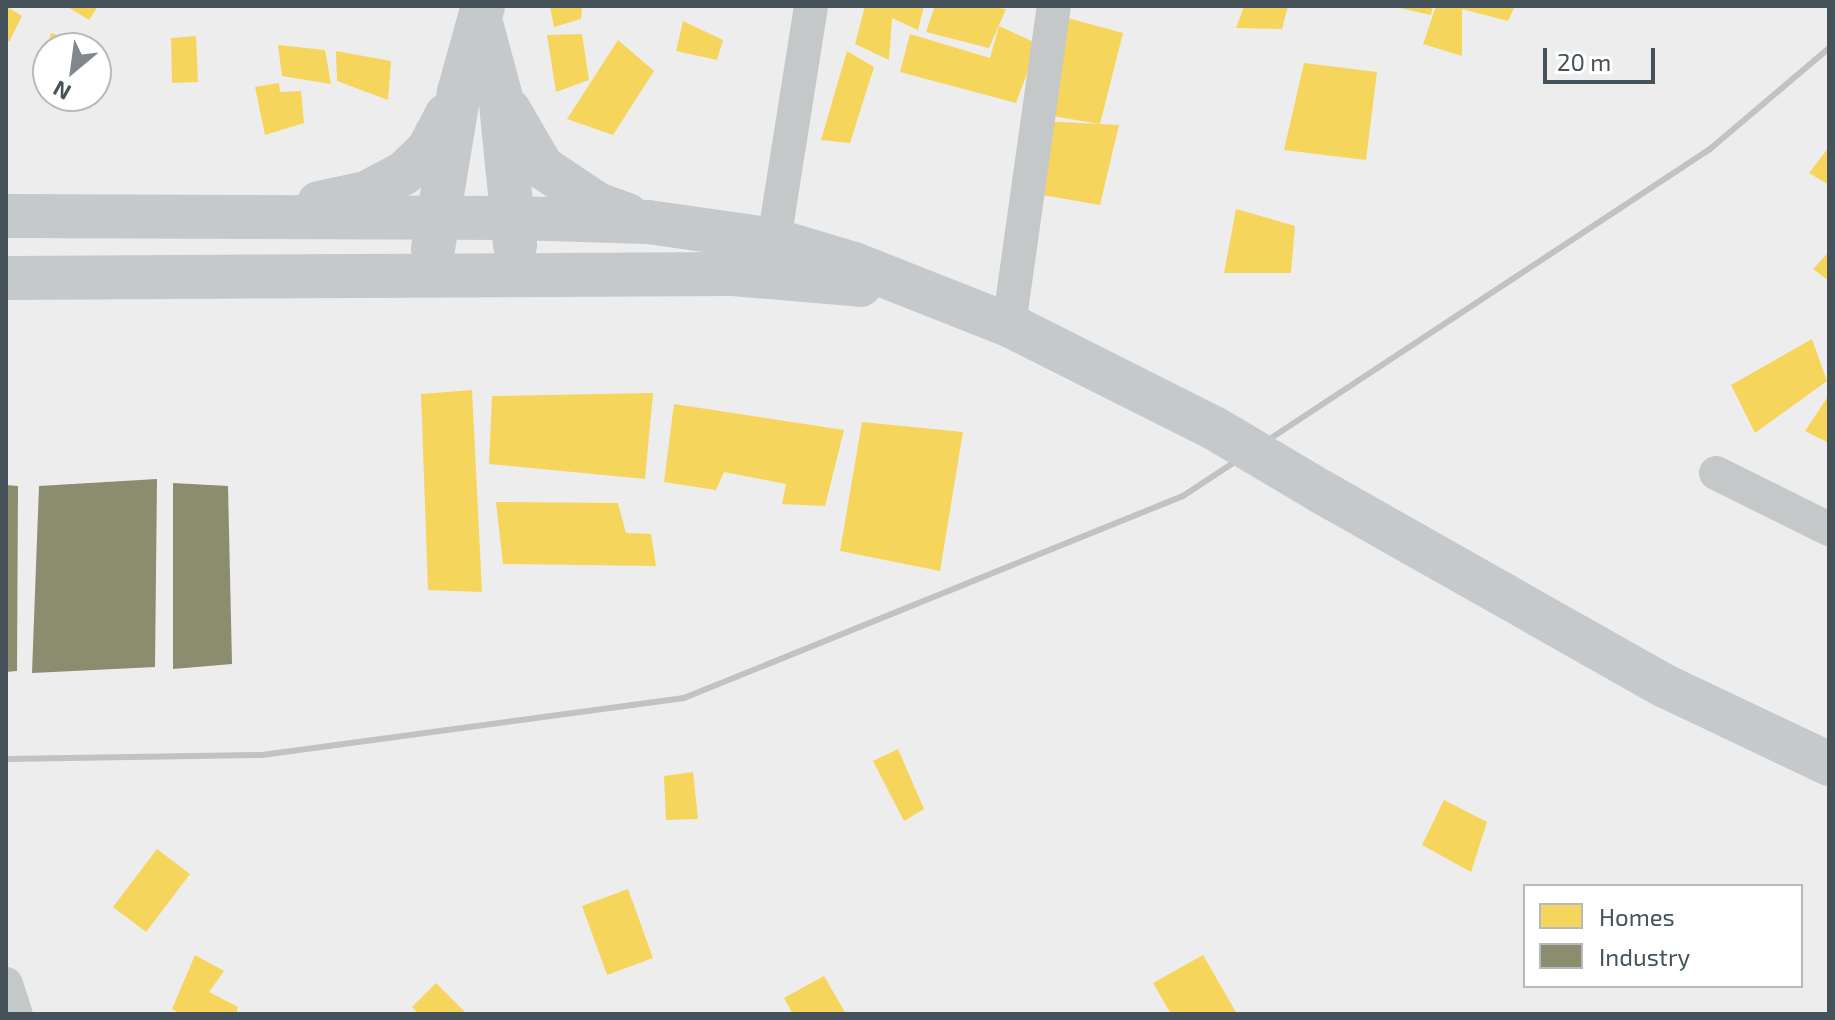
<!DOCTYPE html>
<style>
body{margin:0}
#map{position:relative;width:1835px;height:1020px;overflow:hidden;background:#eeeded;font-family:"Exo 2",sans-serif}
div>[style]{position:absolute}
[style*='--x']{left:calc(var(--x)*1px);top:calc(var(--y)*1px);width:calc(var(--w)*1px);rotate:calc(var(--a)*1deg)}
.homes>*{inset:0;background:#f6d55c}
.industry>*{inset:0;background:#8c8c6e}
.street>*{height:34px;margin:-17px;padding:0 17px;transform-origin:17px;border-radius:17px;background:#c4c8c9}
.secondary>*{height:44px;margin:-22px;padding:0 22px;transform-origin:22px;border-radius:22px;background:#c5c9cc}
.rail>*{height:6px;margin:-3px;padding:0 3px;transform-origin:3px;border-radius:3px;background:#c0c2c3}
.secondary-bridge>*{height:44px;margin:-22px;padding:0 22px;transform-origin:22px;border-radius:22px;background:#c5c9cc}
span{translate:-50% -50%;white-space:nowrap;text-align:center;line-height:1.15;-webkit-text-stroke:8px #fff;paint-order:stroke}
.frame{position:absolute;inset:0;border:8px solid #455259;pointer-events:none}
.legend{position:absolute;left:1523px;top:884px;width:280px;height:104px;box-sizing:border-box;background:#fff;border:2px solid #b5babd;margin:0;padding:10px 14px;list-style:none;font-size:24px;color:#455259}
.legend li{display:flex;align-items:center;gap:16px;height:40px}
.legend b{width:40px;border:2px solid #b5babd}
.north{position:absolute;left:32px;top:32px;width:80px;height:80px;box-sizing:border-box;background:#fff;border:2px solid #b5babd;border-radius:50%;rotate:209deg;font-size:22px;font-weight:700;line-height:32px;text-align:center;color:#455259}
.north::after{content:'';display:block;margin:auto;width:28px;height:36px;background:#80888d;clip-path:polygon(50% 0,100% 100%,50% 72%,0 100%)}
.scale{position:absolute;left:1543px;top:48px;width:112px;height:36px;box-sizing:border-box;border:4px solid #455259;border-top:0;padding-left:10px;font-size:24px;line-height:28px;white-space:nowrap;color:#455259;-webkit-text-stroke:6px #fff;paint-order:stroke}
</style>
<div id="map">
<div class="homes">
<i style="clip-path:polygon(6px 6px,22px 16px,9px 42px,6px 40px)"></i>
<i style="clip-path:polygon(66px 6px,98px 6px,89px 20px)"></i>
<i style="clip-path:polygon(550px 6px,582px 6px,581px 19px,554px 27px)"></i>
<i style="clip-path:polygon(865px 6px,924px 6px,918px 30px,892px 18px,889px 60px,855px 44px)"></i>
<i style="clip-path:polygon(935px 6px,982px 6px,1006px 9px,989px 48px,926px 32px)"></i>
<i style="clip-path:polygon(1244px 6px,1288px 6px,1282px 29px,1236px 28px)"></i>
<i style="clip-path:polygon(1391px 6px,1433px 6px,1431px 15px)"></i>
<i style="clip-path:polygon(1436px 6px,1515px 6px,1508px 21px,1462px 9px,1462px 56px,1423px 44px)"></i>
<i style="clip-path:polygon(1068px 18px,1123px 33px,1100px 124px,1119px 125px,1100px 205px,1031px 193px,1037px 121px,1100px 124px,1046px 115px)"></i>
<i style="clip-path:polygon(683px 21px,723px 40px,717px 60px,676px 51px)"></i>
<i style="clip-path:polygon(999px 26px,1038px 44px,1016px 103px,900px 72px,910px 34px,990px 58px)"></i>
<i style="clip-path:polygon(51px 33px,88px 45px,48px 48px,48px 75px,39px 72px)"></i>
<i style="clip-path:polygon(582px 34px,589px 80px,556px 92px,547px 35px)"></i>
<i style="clip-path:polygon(196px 36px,198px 82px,172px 83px,171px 38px)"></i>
<i style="clip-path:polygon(618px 40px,654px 71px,613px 135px,567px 119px)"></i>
<i style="clip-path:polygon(278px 45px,325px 50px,331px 84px,282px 76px)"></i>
<i style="clip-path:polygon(336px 51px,391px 61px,388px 100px,337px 81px)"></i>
<i style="clip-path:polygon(847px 51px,874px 67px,850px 143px,821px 140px)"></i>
<i style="clip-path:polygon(1304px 63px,1377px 72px,1366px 160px,1284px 150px)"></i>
<i style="clip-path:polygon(279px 83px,280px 92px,301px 91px,304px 123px,265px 135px,255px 87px)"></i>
<i style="clip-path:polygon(1829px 147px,1829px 185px,1809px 173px)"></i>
<i style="clip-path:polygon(1236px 209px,1295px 226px,1291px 273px,1224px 273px)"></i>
<i style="clip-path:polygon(1829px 252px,1829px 281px,1813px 269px)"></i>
<i style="clip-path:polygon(1812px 339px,1827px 381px,1755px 433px,1731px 385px)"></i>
<i style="clip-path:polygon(472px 390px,482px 592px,428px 590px,421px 394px)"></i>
<i style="clip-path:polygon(653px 393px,645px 479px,489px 464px,492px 396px)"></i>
<i style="clip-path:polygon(1829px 395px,1829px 443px,1805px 431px)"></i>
<i style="clip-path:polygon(674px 404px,844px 430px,825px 506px,782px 504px,786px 484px,724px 472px,716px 490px,664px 482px)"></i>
<i style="clip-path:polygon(862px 422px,963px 432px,940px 571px,840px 551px)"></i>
<i style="clip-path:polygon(496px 502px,618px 503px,626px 533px,651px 534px,656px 566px,503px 564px)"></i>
<i style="clip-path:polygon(898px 749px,924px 809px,904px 821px,873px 761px)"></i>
<i style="clip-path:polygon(693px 772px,698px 819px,666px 820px,664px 776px)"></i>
<i style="clip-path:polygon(1444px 800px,1487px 822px,1471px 872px,1422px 845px)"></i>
<i style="clip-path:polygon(157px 849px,190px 874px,146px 932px,113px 907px)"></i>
<i style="clip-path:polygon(628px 889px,653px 958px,607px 975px,582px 906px)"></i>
<i style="clip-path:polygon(195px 955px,224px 971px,209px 992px,238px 1007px,236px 1014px,181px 1014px,172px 1009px)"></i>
<i style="clip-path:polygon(1203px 955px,1237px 1014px,1171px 1014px,1153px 983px)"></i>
<i style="clip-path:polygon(824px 976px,846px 1014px,793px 1014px,784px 998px)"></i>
<i style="clip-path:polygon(436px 983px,467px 1014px,419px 1014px,412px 1007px)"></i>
</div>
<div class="industry">
<i style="clip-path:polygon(157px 479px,155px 667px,32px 673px,39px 486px)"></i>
<i style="clip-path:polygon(173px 483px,228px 486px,232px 664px,173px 669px)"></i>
<i style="clip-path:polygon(6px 485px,18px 486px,17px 671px,6px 672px)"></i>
</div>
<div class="street">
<i style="--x:774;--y:240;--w:237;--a:-81"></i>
<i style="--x:1009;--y:325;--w:322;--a:-82"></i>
<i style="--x:1716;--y:473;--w:126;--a:26.4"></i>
<i style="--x:6;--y:984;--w:32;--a:72"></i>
</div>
<div class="secondary">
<i style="--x:481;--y:23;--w:73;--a:75"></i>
<i style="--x:500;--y:94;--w:152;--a:84.3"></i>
<i style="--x:509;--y:110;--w:66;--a:59.9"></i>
<i style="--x:542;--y:167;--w:66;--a:33.9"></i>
<i style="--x:597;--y:204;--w:32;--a:20"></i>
<i style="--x:319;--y:203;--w:48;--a:-12"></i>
<i style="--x:366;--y:193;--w:43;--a:-27.8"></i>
<i style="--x:404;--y:173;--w:33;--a:-44"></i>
<i style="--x:428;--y:150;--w:40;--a:-62"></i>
<i style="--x:6;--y:216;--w:509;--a:0.23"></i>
<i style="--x:515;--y:218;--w:133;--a:1.7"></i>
<i style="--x:648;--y:222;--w:127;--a:8.1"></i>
<i style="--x:774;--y:240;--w:84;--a:16.7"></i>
<i style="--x:854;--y:264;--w:167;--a:21.5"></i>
<i style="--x:1009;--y:325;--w:229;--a:26.7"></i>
<i style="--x:433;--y:249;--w:159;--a:-80.6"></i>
<i style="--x:459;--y:92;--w:89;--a:-74.4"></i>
<i style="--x:6;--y:278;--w:727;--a:-0.32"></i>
<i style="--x:733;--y:274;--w:128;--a:4.9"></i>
<i style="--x:1320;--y:491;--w:396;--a:29.5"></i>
<i style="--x:1665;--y:686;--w:182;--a:25.4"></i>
</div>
<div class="rail">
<i style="--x:6;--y:759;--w:256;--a:-0.9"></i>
<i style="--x:262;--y:755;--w:426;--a:-7.7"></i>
<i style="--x:684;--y:698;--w:538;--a:-22.04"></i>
<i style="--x:1183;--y:496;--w:631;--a:-33.36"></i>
<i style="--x:1710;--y:149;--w:156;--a:-40.3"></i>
</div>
<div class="secondary-bridge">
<i style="--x:1214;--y:428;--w:123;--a:30.7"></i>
</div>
<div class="frame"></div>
<ul class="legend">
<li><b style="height:22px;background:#f6d55c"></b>Homes</li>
<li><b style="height:22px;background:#8c8c6e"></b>Industry</li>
</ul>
<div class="north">N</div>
<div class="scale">20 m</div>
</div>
